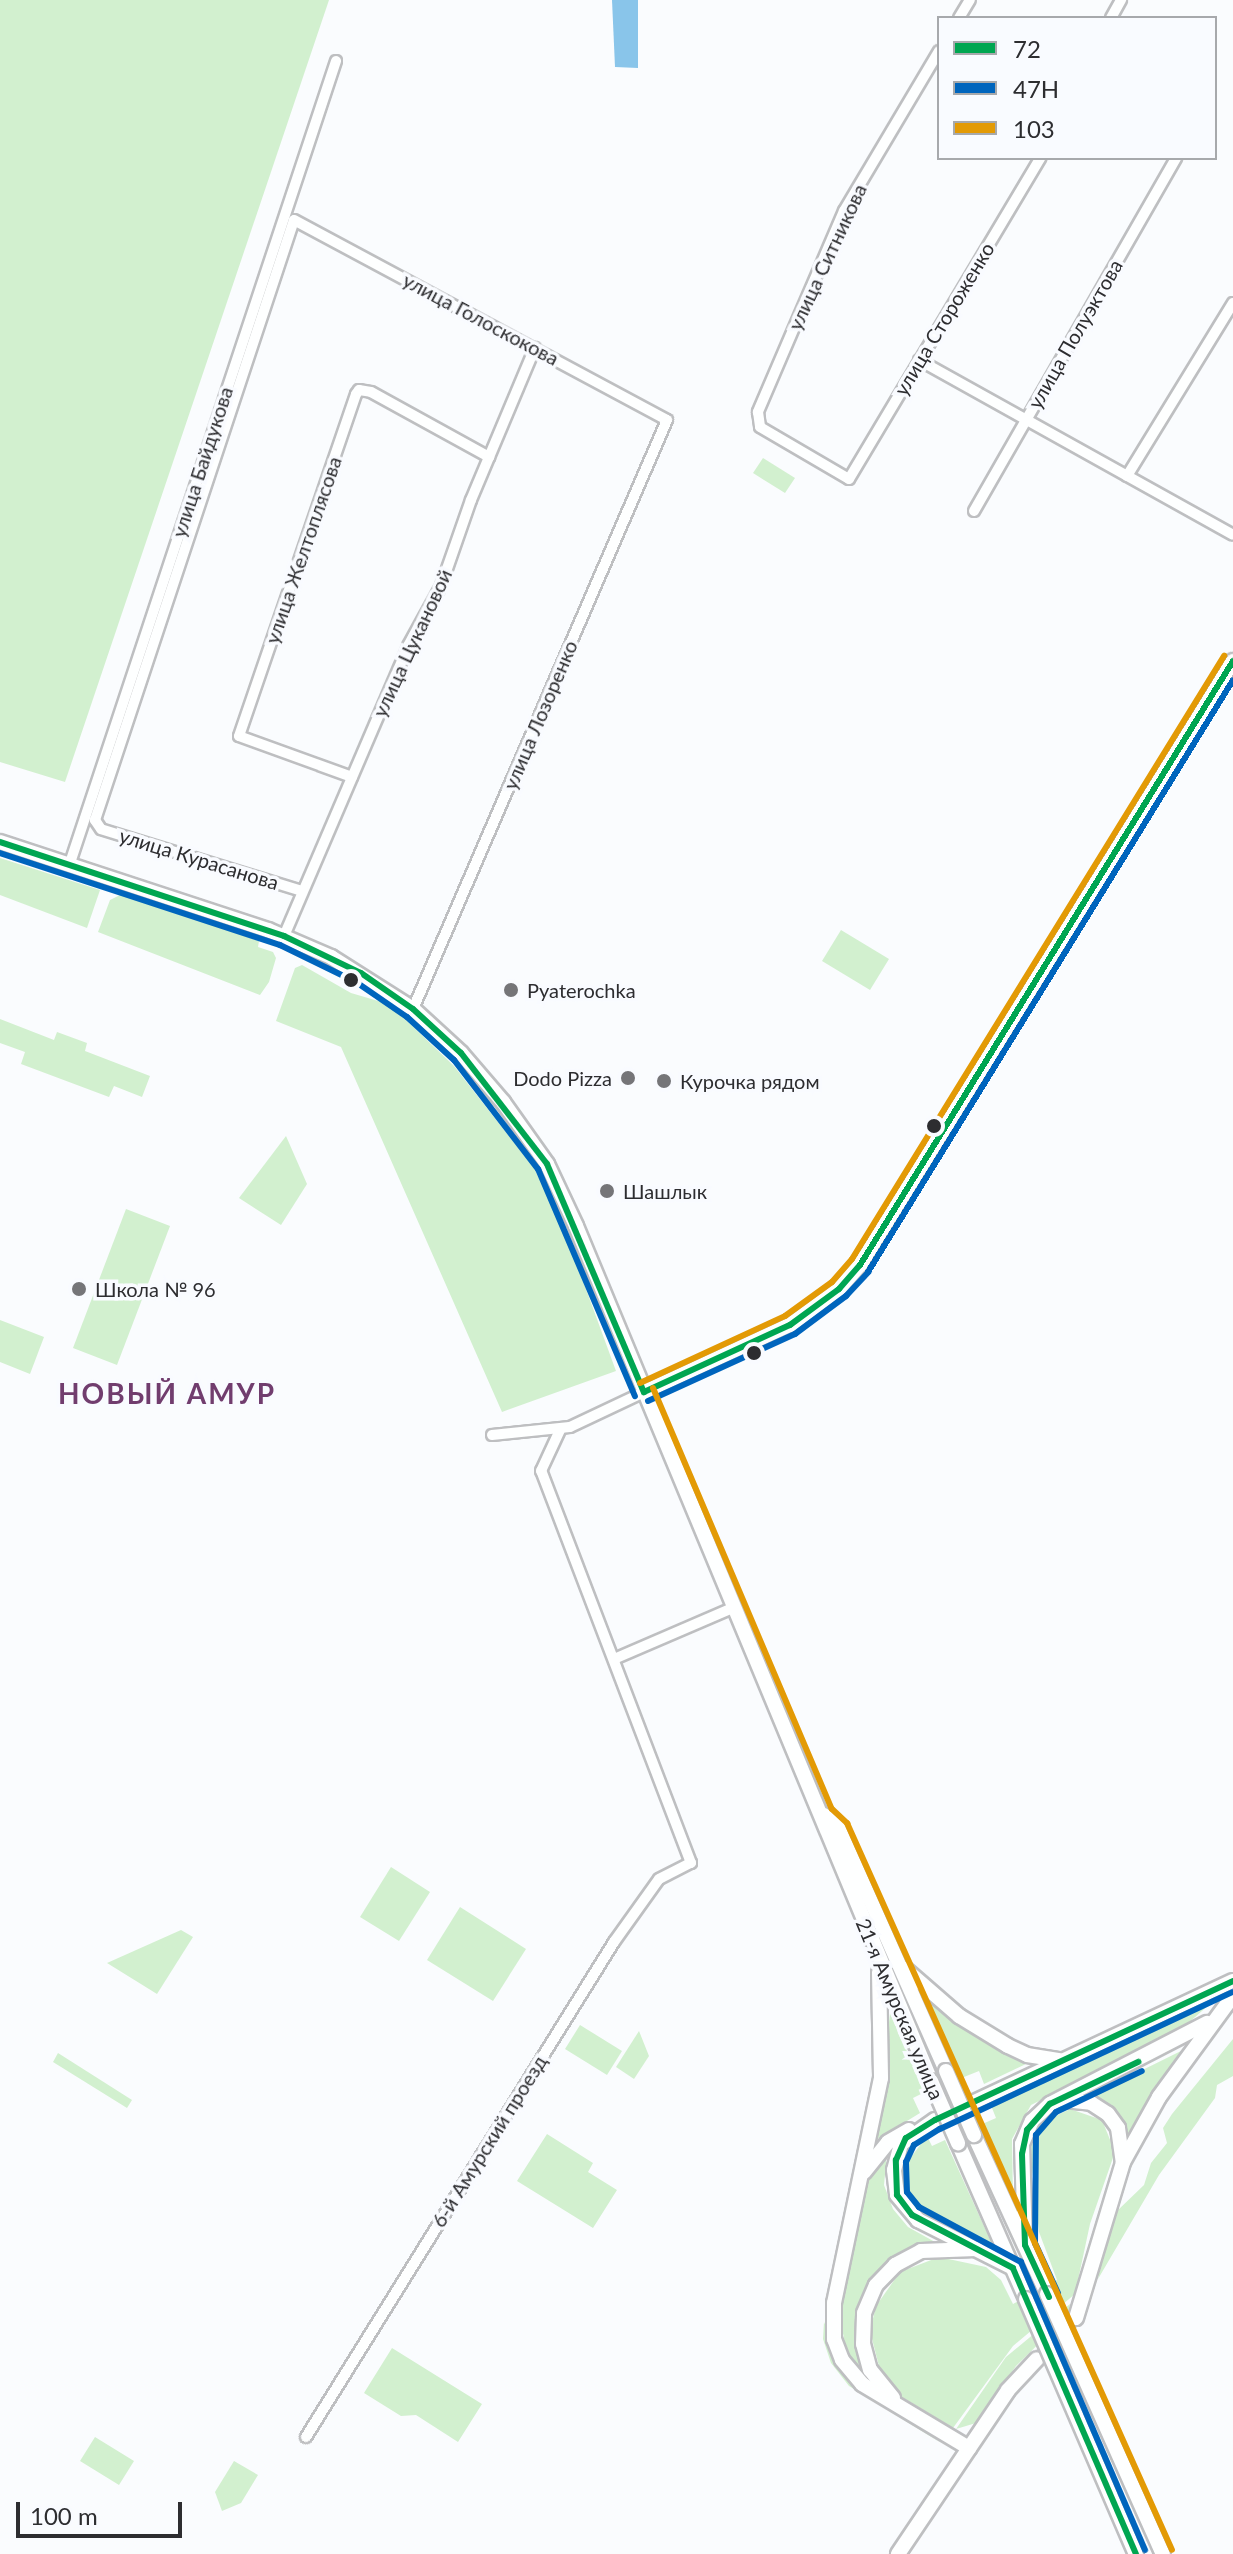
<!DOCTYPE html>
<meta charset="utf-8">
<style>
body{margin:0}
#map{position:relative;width:1233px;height:2554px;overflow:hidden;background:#fafcfe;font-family:Lato,sans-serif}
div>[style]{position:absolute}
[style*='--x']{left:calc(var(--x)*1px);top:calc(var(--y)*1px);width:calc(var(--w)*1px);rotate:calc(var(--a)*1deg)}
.green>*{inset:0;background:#d2f0cf}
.water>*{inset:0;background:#89c5ea}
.secondary-tunnel>*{height:14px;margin-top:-7px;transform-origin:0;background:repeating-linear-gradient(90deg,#d1d3d5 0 14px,transparent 0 21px)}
.roads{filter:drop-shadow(2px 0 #bebfc1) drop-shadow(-2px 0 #bebfc1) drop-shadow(0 2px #bebfc1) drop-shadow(0 -2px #bebfc1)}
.street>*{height:10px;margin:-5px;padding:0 5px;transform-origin:5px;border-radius:5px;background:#feffff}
.secondary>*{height:14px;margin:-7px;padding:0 7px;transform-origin:7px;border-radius:7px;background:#feffff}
.bridges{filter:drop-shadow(2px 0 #bebfc1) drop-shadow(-2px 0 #bebfc1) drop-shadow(0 2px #bebfc1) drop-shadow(0 -2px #bebfc1)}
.secondary-bridge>*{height:14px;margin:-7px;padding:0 7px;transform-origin:7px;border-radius:7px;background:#feffff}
.bus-1>*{height:6px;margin:-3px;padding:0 3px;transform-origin:3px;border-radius:3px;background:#00a651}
.bus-2>*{height:6px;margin:-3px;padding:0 3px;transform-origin:3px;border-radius:3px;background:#0065bd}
.bus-3>*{height:6px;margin:-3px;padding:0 3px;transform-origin:3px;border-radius:3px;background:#e39a05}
.dots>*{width:22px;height:22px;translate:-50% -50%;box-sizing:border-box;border:4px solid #f9fbff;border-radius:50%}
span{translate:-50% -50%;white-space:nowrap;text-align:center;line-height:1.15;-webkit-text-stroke:7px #f9fbff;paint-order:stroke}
.street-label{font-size:20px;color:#2d2d30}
.poi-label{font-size:20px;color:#2d2d30}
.left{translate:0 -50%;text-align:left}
.right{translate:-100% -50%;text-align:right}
.district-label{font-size:28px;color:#713d6e;font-weight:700;letter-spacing:2px}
.legend{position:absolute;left:937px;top:16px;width:280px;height:144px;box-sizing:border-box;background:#f9fbff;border:2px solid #a7a9ac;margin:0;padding:10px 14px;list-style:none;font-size:24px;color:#2d2d30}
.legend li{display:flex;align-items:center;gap:16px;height:40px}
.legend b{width:40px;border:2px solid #a7a9ac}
.scale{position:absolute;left:16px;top:2502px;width:166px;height:36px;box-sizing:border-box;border:4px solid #2d2d30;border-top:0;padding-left:10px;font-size:24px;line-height:28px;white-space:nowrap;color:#2d2d30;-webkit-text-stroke:6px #f9fbff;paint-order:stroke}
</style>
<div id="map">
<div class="green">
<i style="clip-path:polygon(0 0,329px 0,65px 782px,0 762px)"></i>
<i style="clip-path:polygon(763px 458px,795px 478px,785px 493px,753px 473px)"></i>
<i style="clip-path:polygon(0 858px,100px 890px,87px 928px,0 895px)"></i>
<i style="clip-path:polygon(124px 893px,259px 941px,258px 947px,273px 952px,276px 958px,269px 982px,260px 995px,98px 932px,110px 900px)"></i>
<i style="clip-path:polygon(841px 930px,889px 959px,870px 990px,822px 961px)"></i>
<i style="clip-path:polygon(302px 965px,351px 993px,385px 1003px,406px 1020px,454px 1066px,534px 1168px,564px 1229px,616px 1371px,502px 1412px,341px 1047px,276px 1021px,295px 968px)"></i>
<i style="clip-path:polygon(0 1019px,54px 1040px,57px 1032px,87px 1043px,85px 1051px,150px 1076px,142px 1097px,114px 1086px,109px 1097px,21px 1064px,25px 1052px,0 1043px)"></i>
<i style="clip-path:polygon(286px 1136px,307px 1184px,281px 1225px,239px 1198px)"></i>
<i style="clip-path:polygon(126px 1209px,170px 1226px,117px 1365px,73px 1348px)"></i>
<i style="clip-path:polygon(0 1320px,44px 1337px,30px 1374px,0 1362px)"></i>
<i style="clip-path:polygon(391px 1867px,430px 1892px,399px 1941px,360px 1917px)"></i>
<i style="clip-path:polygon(460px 1907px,526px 1949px,493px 2001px,427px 1960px)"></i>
<i style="clip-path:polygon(181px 1930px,193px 1937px,157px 1994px,107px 1963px)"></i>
<i style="clip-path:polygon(924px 1995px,986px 2041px,1028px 2063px,984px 2084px,979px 2071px,959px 2079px)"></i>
<i style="clip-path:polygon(1210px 2004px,1179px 2031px,1031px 2105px,1012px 2139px,1013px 2199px,980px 2125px,996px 2118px,990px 2103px)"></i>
<i style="clip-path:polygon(890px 2013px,925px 2092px,913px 2098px,920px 2113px,876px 2140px)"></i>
<i style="clip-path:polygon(580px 2025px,622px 2051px,607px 2075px,565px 2049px)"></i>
<i style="clip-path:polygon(639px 2031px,649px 2056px,634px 2079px,616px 2067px)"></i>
<i style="clip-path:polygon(1233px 2039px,1233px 2076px,1217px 2085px,1215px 2098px,1159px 2175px,1098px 2279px,1106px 2235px,1117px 2211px,1144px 2185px,1151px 2163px,1167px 2143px,1163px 2128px,1172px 2114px)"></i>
<i style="clip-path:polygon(1187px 2048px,1130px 2139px,1123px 2125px,1088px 2097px)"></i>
<i style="clip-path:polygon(58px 2053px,132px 2100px,127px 2108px,53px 2062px)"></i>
<i style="clip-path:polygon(1070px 2109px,1102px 2120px,1115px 2152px,1090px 2224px,1075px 2294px,1013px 2346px,953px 2428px,902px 2397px,881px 2374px,870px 2331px,876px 2306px,900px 2272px,939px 2257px,986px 2267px,1001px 2280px,1013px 2304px,1057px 2280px,1039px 2232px,1030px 2149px,1043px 2122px)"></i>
<i style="clip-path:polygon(547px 2134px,593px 2163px,588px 2172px,617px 2190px,593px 2228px,517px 2181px)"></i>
<i style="clip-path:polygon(927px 2136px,932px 2146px,945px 2140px,993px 2246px,924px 2213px,911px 2199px,905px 2165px)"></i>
<i style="clip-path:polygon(887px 2153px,884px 2185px,893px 2209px,908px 2227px,935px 2242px,919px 2246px,865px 2297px,872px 2383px,848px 2358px,838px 2309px,865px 2186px)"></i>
<i style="clip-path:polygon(1070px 2304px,1069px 2314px,1016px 2366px,976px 2423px,956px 2429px,1006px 2357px)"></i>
<i style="clip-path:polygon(824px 2322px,847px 2378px,941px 2443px,849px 2386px,831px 2363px,823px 2339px)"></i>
<i style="clip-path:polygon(392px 2348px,482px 2404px,458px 2442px,416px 2415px,401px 2416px,364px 2393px)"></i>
<i style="clip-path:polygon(95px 2437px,134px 2461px,119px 2485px,80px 2461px)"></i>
<i style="clip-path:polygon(234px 2461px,258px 2475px,241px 2503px,222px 2511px,215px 2492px)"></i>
</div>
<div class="water">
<i style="clip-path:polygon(612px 0,638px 0,638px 68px,615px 67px)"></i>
</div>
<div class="secondary-tunnel">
<i style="--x:1040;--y:2356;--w:52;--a:-46.5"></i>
</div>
<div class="roads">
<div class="street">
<i style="--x:959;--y:18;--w:21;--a:-59"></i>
<i style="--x:1111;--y:18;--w:21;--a:-61"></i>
<i style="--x:939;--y:51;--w:186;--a:120.7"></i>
<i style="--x:844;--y:211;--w:219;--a:113.2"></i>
<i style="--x:758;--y:412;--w:15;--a:82"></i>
<i style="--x:760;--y:427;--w:103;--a:30.3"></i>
<i style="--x:849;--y:479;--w:374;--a:-59.2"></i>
<i style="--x:919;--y:360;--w:359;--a:29.1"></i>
<i style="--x:1127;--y:476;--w:203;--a:-58.5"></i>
<i style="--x:974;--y:511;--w:407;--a:-60.2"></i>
<i style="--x:352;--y:777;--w:120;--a:-160.1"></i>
<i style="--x:239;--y:736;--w:361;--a:-71.1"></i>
<i style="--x:356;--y:394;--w:5;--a:-53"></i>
<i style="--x:359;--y:390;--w:12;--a:9"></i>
<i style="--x:371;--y:392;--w:135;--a:28.8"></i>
<i style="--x:70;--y:863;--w:845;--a:-71.65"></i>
<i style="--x:302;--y:891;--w:210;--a:-162.9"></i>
<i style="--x:101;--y:829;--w:11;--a:-124"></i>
<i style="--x:95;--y:820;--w:632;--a:-71.65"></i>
<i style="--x:294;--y:220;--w:423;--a:28.2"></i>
<i style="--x:667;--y:420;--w:641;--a:113.33"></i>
<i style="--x:284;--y:936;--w:315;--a:-66.8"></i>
<i style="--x:408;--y:646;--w:68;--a:-61.2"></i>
<i style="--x:441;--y:586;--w:91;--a:-70.8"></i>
<i style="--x:471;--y:500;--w:165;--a:-67.2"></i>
<i style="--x:492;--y:1435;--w:78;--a:-5.9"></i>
<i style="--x:570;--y:1427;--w:82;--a:-25.3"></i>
<i style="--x:614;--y:1659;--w:132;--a:-23.3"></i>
<i style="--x:306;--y:2437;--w:583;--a:-58.11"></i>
<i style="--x:614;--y:1942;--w:77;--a:-54.5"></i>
<i style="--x:659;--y:1879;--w:36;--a:-27"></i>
<i style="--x:691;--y:1863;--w:420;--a:-110.9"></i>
<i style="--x:541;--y:1471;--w:45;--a:-65.1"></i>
</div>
<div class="secondary">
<i style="--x:0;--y:842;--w:282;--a:18.2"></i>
<i style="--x:268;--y:930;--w:69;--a:23.2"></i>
<i style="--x:331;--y:957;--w:97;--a:32.4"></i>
<i style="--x:413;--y:1009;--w:65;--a:42.5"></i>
<i style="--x:461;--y:1053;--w:65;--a:49.4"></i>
<i style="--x:503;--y:1102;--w:76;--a:54.6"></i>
<i style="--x:547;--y:1164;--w:68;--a:64.9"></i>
<i style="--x:576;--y:1226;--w:926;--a:67.45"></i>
<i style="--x:644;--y:1392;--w:161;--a:-24.7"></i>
<i style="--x:790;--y:1325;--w:61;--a:-36.3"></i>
<i style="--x:839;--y:1289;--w:32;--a:-49"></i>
<i style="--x:860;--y:1265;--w:710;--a:-58.3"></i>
<i style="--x:824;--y:1815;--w:18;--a:41"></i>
<i style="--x:838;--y:1827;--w:267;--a:66.1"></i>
<i style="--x:905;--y:1969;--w:72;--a:41"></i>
<i style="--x:959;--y:2016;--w:57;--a:31.5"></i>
<i style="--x:1008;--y:2046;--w:21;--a:25"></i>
<i style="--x:1027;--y:2055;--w:33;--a:9"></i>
<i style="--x:879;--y:1972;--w:106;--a:88.9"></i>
<i style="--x:881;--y:2078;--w:230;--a:101.8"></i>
<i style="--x:834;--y:2303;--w:36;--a:90"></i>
<i style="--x:834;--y:2339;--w:22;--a:69"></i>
<i style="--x:842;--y:2360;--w:31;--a:50"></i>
<i style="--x:862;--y:2384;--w:125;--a:30.9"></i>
<i style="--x:1064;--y:2100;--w:27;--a:6"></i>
<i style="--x:1091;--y:2103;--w:20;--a:33"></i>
<i style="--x:1108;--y:2114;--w:17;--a:54"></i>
<i style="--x:1118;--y:2128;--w:34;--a:82"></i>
<i style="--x:970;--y:2104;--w:290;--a:-25.1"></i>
<i style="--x:935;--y:2120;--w:42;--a:144.8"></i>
<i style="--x:901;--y:2144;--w:27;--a:105"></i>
<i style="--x:894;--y:2170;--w:25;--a:83"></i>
<i style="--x:897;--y:2195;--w:33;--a:50"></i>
<i style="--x:918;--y:2220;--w:106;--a:26.8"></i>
<i style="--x:974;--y:2135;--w:175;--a:65.3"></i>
<i style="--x:958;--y:2143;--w:170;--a:66.4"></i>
<i style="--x:864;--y:2172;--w:38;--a:-51"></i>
<i style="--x:888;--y:2142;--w:24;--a:-30"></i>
<i style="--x:1025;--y:2245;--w:101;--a:-91.7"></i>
<i style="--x:1022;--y:2144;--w:25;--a:-67"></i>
<i style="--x:1032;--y:2121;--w:25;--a:-43"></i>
<i style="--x:1050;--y:2104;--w:177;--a:-27.3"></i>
<i style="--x:1076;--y:2318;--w:163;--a:-73.2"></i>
<i style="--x:1123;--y:2162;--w:74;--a:-61"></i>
<i style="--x:1159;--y:2097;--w:125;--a:-53.8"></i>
<i style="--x:893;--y:2398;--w:36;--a:-129"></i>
<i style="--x:870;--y:2370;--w:27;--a:-105"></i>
<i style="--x:863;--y:2344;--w:31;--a:-88"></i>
<i style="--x:864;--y:2313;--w:30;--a:-67"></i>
<i style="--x:876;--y:2285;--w:28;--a:-46"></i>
<i style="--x:895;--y:2265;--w:30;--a:-28"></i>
<i style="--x:921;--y:2251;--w:55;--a:-2.1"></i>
<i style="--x:898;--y:2554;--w:197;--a:-56.1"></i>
<i style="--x:1008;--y:2390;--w:42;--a:-46.9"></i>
</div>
</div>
<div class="bridges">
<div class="secondary-bridge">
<i style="--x:946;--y:2071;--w:70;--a:66.4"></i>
<i style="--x:931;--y:2081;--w:68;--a:66.5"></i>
<i style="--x:1047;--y:2294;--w:285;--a:66"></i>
<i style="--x:1026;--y:2299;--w:278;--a:66.7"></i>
</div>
</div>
<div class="bus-1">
<i style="--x:0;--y:842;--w:299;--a:18.3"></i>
<i style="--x:284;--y:936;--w:85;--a:25.7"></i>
<i style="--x:361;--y:973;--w:63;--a:34.7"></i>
<i style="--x:413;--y:1009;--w:65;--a:42.5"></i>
<i style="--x:461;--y:1053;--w:140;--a:52.2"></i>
<i style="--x:547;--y:1164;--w:248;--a:67"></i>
<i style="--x:644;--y:1392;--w:161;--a:-24.7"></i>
<i style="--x:790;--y:1325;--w:61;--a:-36.3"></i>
<i style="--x:839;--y:1289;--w:32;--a:-49"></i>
<i style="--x:860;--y:1265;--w:710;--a:-58.3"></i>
<i style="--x:1049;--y:2297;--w:57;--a:-114.8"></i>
<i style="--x:1025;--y:2245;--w:91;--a:-91.9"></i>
<i style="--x:1022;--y:2154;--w:25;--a:-78"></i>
<i style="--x:1027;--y:2130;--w:35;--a:-49"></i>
<i style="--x:1050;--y:2104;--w:98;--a:-25.5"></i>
<i style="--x:1136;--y:2554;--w:311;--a:-113.3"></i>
<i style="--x:1013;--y:2268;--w:114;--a:-152.3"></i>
<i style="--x:912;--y:2215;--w:25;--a:-127"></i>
<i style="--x:897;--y:2195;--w:35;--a:-92"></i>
<i style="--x:896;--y:2160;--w:24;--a:-66"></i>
<i style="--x:906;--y:2138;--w:34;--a:-32"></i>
<i style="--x:935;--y:2120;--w:329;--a:-25"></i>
</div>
<div class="bus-2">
<i style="--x:0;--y:853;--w:295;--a:18.2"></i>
<i style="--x:280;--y:945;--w:85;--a:26"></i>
<i style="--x:356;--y:982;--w:62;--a:34.5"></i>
<i style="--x:407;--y:1017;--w:64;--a:42.5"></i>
<i style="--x:454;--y:1060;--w:138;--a:52.4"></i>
<i style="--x:538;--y:1169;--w:247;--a:66.9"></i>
<i style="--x:648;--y:1401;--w:162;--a:-24.5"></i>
<i style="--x:795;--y:1334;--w:64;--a:-36.7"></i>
<i style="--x:846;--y:1296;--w:33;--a:-47"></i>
<i style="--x:868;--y:1272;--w:695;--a:-58.34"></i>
<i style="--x:1058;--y:2293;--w:55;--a:-114.7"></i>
<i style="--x:1035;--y:2243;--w:108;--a:-89.5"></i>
<i style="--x:1036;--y:2135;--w:30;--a:-49"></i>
<i style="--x:1056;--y:2112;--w:95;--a:-25.5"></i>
<i style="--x:1145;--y:2550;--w:314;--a:-113.3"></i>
<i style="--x:1021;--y:2262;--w:116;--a:-151.7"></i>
<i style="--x:919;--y:2207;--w:19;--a:-129"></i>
<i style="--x:907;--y:2192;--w:30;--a:-92"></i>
<i style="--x:906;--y:2162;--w:19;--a:-65"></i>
<i style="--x:914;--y:2145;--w:31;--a:-32"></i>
<i style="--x:940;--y:2129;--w:323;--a:-25.1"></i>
</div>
<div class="bus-3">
<i style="--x:640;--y:1383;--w:160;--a:-24.8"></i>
<i style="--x:785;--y:1316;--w:58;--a:-35.9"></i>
<i style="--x:832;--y:1282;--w:30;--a:-49"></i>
<i style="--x:852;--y:1259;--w:709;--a:-58.33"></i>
<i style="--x:653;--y:1388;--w:457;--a:67"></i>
<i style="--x:832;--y:1809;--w:21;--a:43"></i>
<i style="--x:847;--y:1823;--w:796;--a:65.91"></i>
</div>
<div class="dots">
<i style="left:351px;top:980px;background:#2d2d30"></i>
<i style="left:511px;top:990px;background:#757578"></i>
<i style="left:628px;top:1078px;background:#757578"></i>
<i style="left:664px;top:1081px;background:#757578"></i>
<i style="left:934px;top:1126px;background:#2d2d30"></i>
<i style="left:607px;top:1191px;background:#757578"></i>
<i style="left:79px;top:1289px;background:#757578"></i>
<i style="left:754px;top:1353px;background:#2d2d30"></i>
</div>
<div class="street-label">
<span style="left:827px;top:257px;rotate:-65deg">улица Ситникова</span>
<span style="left:481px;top:319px;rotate:28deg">улица Голоскокова</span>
<span style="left:944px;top:319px;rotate:-59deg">улица Стороженко</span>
<span style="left:1075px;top:334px;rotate:-60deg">улица Полуэктова</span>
<span style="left:202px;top:462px;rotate:-72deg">улица Байдукова</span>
<span style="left:303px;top:550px;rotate:-71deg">улица Желтоплясова</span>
<span style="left:412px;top:643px;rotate:-65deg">улица Цукановой</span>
<span style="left:540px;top:715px;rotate:-67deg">улица Лозоренко</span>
<span style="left:199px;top:859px;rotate:17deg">улица Курасанова</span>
<span style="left:900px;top:2009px;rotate:67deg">21-я Амурская улица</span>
<span style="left:489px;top:2141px;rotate:-58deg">6-й Амурский проезд</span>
</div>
<div class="poi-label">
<span class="left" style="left:527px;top:990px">Pyaterochka</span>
<span class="right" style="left:612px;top:1078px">Dodo Pizza</span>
<span class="left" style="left:680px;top:1081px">Курочка рядом</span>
<span class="left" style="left:623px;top:1191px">Шашлык</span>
<span class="left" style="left:95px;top:1289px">Школа № 96</span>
</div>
<div class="district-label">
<span style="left:167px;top:1393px">НОВЫЙ АМУР</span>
</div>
<ul class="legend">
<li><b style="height:10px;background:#00a651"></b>72</li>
<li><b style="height:10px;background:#0065bd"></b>47Н</li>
<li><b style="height:10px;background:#e39a05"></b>103</li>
</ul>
<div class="scale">100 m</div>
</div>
